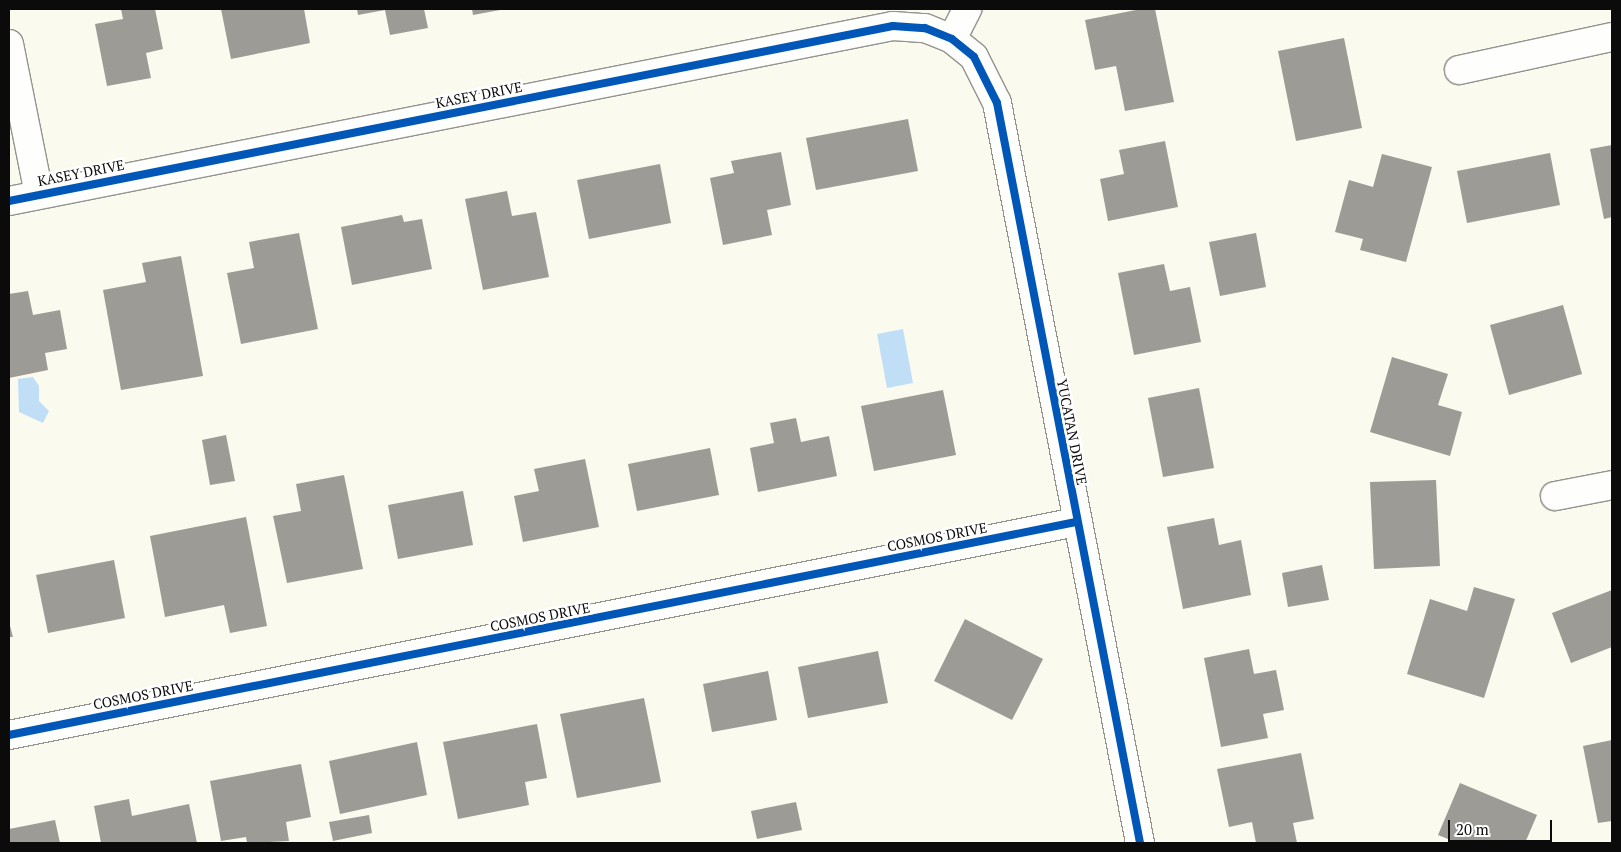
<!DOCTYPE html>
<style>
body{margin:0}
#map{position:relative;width:1621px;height:852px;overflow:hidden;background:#fafaef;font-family:"PT Serif",serif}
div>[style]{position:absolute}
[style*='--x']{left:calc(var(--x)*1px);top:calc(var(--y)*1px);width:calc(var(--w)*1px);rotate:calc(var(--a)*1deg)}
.water>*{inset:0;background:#c1def7}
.building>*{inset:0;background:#9c9b95}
.roads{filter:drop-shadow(1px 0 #93938e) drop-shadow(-1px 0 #93938e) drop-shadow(0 1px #93938e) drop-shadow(0 -1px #93938e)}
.minor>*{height:28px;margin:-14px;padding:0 14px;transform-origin:14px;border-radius:14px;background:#fefefd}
.cycleway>*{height:8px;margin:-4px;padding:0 4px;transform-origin:4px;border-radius:4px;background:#0057b8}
span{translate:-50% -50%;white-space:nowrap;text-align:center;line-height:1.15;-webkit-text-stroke:5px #fff;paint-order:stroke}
.street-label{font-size:14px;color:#0b0b0b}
.frame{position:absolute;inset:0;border:10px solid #0b0b0b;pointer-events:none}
.scale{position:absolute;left:1448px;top:820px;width:104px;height:22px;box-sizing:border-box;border:2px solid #0b0b0b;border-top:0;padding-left:6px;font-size:15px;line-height:18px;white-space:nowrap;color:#0b0b0b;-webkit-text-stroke:4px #fff;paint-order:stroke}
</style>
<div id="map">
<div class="water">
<i style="clip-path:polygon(903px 329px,913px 383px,887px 388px,877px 334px)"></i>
<i style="clip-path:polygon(33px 377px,39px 386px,39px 401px,49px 411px,43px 423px,19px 412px,18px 379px)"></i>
</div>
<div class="building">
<i style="clip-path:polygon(121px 9px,155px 9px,163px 49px,146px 53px,151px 78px,107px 86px,95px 24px,123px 19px)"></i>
<i style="clip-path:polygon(221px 9px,304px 9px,310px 43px,231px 59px)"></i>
<i style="clip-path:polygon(357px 9px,424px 9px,428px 28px,390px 35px,385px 10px,358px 15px)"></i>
<i style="clip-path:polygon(472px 9px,500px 9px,500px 10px,473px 15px)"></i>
<i style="clip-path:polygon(1141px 9px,1155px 9px,1174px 102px,1125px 111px,1116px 66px,1095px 70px,1085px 20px)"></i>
<i style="clip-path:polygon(1344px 38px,1362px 128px,1296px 141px,1278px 51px)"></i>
<i style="clip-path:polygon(908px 119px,918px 171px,816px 190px,806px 138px)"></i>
<i style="clip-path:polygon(1165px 141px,1178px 207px,1108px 221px,1100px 179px,1124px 174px,1119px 150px)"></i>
<i style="clip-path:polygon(1612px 145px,1612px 217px,1604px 219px,1590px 149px)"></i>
<i style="clip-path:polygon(781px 152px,791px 205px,767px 210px,772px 235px,723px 245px,710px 178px,734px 173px,731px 161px)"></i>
<i style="clip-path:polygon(1550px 153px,1560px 205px,1467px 223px,1457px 171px)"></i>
<i style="clip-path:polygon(1382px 154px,1432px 167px,1406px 262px,1360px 250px,1363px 239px,1335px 232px,1349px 180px,1373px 187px)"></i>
<i style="clip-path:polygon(660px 164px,671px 223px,589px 239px,577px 180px)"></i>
<i style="clip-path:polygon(507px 191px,512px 216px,536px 212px,549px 277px,483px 290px,465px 199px)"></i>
<i style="clip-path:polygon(402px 215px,404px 222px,422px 219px,432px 269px,352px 285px,341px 227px)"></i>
<i style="clip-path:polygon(299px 233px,318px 329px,241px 344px,227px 273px,254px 268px,249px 242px)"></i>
<i style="clip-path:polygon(1256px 233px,1266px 287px,1220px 296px,1209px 242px)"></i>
<i style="clip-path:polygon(181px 256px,203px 376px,121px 390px,103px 290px,146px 282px,142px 263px)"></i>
<i style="clip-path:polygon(1164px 264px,1170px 291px,1190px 287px,1201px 342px,1134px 355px,1118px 273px)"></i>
<i style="clip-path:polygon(28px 291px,33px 315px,60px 310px,67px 349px,45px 353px,48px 370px,9px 378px,9px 294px)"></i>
<i style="clip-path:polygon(1563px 305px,1582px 374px,1509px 395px,1490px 325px)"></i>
<i style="clip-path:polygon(1392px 357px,1448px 374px,1438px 405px,1462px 412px,1450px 456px,1370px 432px)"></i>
<i style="clip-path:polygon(1199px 388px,1214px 468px,1163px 477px,1148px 398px)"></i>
<i style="clip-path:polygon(943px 390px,956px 455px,874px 471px,861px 406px)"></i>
<i style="clip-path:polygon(796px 418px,801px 442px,829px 436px,837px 476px,758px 492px,750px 448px,774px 443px,770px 423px)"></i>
<i style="clip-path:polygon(226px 435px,235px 481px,210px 485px,202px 440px)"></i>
<i style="clip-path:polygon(710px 448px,719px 495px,637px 511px,628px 464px)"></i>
<i style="clip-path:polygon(585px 459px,599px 527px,523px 542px,514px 496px,539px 491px,534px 469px)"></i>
<i style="clip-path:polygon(344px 475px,363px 569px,287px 583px,273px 516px,301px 511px,296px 484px)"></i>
<i style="clip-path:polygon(1436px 480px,1440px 566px,1374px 569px,1370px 482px)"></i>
<i style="clip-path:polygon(463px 491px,473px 545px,398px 559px,388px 505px)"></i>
<i style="clip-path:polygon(246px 517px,267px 626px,230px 633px,224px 605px,165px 617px,150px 536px)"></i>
<i style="clip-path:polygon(1214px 518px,1219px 545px,1241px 540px,1251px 595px,1183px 609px,1167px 527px)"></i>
<i style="clip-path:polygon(114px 560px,125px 618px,48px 633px,36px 575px)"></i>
<i style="clip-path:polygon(1322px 565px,1329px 600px,1288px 607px,1282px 573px)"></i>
<i style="clip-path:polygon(1474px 587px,1515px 599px,1484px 698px,1407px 674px,1430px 599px,1467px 611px)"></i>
<i style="clip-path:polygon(1612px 590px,1612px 647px,1571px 663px,1552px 613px)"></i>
<i style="clip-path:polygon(965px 619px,1043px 659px,1012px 720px,934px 681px)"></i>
<i style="clip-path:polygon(9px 622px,13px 637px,9px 637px)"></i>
<i style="clip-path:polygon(1249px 649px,1254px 674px,1276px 670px,1284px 710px,1263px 714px,1268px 738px,1221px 747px,1204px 658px)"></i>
<i style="clip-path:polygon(878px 651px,888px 703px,808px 718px,798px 667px)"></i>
<i style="clip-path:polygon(768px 671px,777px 720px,712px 732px,703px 684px)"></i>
<i style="clip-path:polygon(644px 698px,661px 782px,577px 798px,560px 714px)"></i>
<i style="clip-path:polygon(537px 724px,547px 778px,525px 782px,529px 805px,458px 819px,443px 742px)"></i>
<i style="clip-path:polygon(1612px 740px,1612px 821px,1598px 823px,1583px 746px)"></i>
<i style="clip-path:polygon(417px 742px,427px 795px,340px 814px,329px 761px)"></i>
<i style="clip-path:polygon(1301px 753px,1314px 819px,1293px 823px,1297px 843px,1256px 843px,1252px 822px,1229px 827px,1217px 769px)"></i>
<i style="clip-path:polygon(301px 764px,311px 817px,286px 822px,289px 841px,247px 843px,246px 837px,221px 841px,210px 781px)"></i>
<i style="clip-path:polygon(1460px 783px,1537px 815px,1525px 843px,1458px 843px,1438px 835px)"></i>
<i style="clip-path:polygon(129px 799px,132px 816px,189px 804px,197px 843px,101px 843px,94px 806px)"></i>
<i style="clip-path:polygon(796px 802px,802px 830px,757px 839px,751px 811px)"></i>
<i style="clip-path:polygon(369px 815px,372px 833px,333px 841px,329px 822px)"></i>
<i style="clip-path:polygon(55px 820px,60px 843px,9px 843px,9px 829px)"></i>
</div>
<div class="roads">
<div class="minor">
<i style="--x:952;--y:39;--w:34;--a:-63"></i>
<i style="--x:9;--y:44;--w:153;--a:78.7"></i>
<i style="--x:1459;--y:70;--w:157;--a:-12.2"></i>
<i style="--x:9;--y:201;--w:901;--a:-11.2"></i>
<i style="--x:893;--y:26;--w:32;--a:4"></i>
<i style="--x:925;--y:28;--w:29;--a:22"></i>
<i style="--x:952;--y:39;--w:28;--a:39"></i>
<i style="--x:974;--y:57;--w:51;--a:63.4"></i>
<i style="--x:997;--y:103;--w:754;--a:79.06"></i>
<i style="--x:1555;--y:496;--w:58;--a:-10.9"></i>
<i style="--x:9;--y:735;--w:1088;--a:-11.29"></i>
</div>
</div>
<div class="cycleway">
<i style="--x:9;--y:201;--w:901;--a:-11.2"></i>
<i style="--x:893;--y:26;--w:32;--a:4"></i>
<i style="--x:925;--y:28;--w:29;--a:22"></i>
<i style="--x:952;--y:39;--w:28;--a:39"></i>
<i style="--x:974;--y:57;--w:51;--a:63.4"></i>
<i style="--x:997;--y:103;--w:754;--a:79.06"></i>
<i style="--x:9;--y:735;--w:1088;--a:-11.29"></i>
</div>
<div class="street-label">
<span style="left:479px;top:95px;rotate:-11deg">KASEY DRIVE</span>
<span style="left:81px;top:173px;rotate:-11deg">KASEY DRIVE</span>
<span style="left:1072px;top:432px;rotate:79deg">YUCATAN DRIVE</span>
<span style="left:937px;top:537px;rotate:-11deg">COSMOS DRIVE</span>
<span style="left:540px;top:617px;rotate:-11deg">COSMOS DRIVE</span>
<span style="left:143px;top:695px;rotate:-11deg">COSMOS DRIVE</span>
</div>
<div class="frame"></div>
<div class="scale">20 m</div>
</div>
